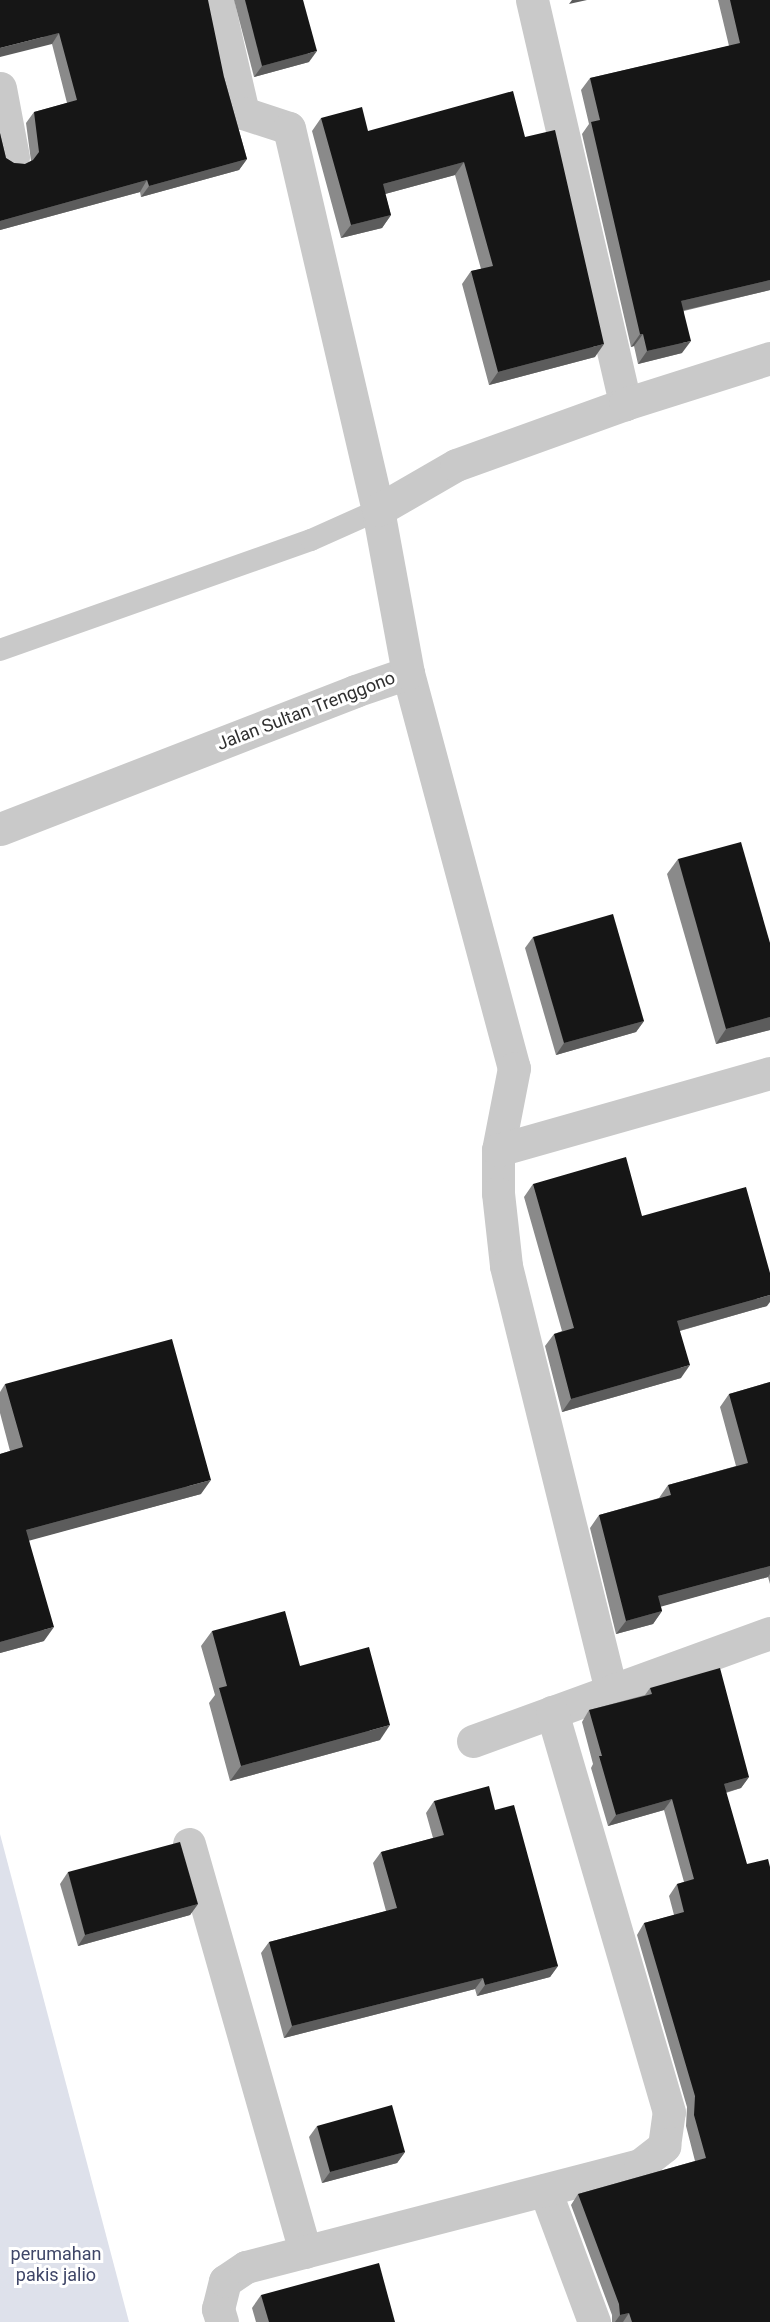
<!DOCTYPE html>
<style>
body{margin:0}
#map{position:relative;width:770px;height:2322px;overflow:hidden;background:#fff;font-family:Roboto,sans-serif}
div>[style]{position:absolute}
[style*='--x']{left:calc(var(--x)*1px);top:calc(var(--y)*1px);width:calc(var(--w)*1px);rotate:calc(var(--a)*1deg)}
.green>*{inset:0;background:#dee1eb}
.service>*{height:22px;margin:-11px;padding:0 11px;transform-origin:11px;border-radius:11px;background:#c9c9c9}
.minor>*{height:33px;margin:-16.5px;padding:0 16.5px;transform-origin:16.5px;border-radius:16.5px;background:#c9c9c9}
.wall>*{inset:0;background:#8a8a8a}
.shaded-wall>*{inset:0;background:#5c5c5c}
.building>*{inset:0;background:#161616}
span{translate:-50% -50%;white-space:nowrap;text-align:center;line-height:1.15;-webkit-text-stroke:6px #fff;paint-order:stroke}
.street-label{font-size:18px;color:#2f2f2f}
.park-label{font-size:18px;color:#3f4668}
</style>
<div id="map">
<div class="green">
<i style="clip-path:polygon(0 1834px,129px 2322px,0 2322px)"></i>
</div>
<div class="service">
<i style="--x:0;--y:650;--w:330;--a:-19.5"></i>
<i style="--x:311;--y:540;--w:73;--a:-24.1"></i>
</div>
<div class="minor">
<i style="--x:217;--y:0;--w:116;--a:77"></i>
<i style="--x:243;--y:113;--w:48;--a:18.1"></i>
<i style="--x:289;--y:128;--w:392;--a:76.9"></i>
<i style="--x:532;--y:0;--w:415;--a:77"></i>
<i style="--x:0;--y:88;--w:70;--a:79.3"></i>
<i style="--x:408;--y:673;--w:409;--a:75"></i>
<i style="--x:514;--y:1068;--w:84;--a:101"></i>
<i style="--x:498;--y:1150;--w:43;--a:90"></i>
<i style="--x:498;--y:1193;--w:73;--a:83.7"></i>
<i style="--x:506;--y:1266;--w:438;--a:76.1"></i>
<i style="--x:0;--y:829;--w:381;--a:-21.2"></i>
<i style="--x:355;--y:691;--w:56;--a:-18.8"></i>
<i style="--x:408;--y:673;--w:166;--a:-100.4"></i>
<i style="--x:378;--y:510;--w:90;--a:-30"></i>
<i style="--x:456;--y:465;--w:180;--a:-19.8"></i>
<i style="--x:625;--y:404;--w:152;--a:-17.6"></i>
<i style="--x:498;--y:1150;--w:283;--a:-15.8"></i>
<i style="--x:473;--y:1741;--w:316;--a:-20"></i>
<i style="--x:189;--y:1844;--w:424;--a:74.1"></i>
<i style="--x:545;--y:2190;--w:141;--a:69.6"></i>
<i style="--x:222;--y:2322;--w:14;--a:-107"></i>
<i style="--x:218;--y:2309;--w:29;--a:-76"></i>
<i style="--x:225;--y:2281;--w:25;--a:-34"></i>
<i style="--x:246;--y:2267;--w:407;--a:-14.5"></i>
<i style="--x:640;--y:2165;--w:31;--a:-38"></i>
<i style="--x:664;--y:2146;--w:34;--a:-82"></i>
<i style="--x:669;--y:2112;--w:417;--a:-106.3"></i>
</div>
<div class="wall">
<i style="clip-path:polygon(0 0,224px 77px,247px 159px,239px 170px,141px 197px,140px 192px,0 230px,0 133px,6px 158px,14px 163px,25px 164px,31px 161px,26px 123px,34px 112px,67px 103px,52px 44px)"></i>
<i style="clip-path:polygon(234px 0,303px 0,309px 62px,254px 77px)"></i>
<i style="clip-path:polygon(718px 0,770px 0,770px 290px,684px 311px,682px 353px,638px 364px,634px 346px,631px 347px,582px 134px,589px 124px,581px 90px,590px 78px,729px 46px)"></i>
<i style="clip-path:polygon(321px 118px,368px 131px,525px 137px,595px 357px,489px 385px,462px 284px,471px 271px,481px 269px,455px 175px,385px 194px,391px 215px,382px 228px,341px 238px,312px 131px)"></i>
<i style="clip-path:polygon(678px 859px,770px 943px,770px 1030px,716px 1044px,667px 874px)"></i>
<i style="clip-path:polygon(533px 937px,644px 1021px,636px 1032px,556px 1055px,525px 948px)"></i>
<i style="clip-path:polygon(533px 1184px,642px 1216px,767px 1306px,680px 1331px,681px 1378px,562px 1412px,545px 1346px,554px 1334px,562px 1331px,524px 1197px)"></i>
<i style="clip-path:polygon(770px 1382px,770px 1584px,768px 1577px,661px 1606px,662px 1611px,653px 1624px,616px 1634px,590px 1528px,599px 1515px,659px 1498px,668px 1485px,736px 1466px,720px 1407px,729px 1394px)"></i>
<i style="clip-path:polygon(5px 1384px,201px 1494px,29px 1540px,44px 1641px,0 1653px,0 1454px,10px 1451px,0 1413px,0 1392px)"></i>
<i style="clip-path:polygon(212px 1631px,300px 1666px,380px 1740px,230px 1781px,209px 1703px,215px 1695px,201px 1646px)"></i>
<i style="clip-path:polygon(650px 1688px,749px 1777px,741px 1788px,726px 1793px,770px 2322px,612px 2322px,612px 2315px,571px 2205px,578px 2194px,695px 2161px,686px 2126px,687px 2107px,637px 1935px,644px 1923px,674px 1915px,669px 1896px,677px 1884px,684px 1882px,664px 1810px,608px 1826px,591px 1768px,593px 1764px,582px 1722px,589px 1710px,645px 1695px)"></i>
<i style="clip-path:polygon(434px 1801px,495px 1810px,558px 1966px,550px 1977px,477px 1996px,475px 1989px,284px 2038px,261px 1953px,269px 1942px,386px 1911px,373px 1863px,381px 1852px,433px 1838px,426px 1813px)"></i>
<i style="clip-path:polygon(68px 1872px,198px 1904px,190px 1915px,78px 1946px,60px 1884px)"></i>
<i style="clip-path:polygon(317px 2126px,405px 2152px,397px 2163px,322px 2183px,309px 2137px)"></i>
<i style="clip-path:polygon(261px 2295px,395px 2322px,256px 2322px,252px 2308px)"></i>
</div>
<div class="shaded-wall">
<i style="clip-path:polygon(572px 0,587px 0,569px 4px)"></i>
<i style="clip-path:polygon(59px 33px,52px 44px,0 57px,0 48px)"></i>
<i style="clip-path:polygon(317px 51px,309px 62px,254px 77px,262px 66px)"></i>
<i style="clip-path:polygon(247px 159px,239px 170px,141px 197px,149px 186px)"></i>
<i style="clip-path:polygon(464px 162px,455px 175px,374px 197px,383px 184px)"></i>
<i style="clip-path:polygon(147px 180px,140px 192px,0 230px,0 221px)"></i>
<i style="clip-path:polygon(391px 215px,382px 228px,341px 238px,351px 225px)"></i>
<i style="clip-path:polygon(770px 280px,770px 290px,672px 313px,681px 301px)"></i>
<i style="clip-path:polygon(640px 334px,643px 334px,634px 346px,631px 347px)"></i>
<i style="clip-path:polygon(691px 341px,682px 353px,638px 364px,647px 351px)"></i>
<i style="clip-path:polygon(604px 344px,595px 357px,489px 385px,498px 372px)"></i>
<i style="clip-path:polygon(770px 1017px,770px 1030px,716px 1044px,726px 1029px)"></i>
<i style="clip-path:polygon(644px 1021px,636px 1032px,556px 1055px,564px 1043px)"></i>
<i style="clip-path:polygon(770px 1295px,770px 1302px,767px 1306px,668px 1334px,677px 1321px)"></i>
<i style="clip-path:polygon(690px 1365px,681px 1378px,562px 1412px,571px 1399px)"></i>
<i style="clip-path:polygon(211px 1480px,201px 1494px,17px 1544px,26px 1530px)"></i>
<i style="clip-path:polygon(770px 1566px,770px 1574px,768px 1577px,649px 1610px,658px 1596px)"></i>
<i style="clip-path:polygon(662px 1611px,653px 1624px,616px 1634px,626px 1621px)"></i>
<i style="clip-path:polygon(54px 1627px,44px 1641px,0 1653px,0 1642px)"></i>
<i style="clip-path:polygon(390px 1725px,380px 1740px,230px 1781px,241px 1766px)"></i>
<i style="clip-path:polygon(749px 1777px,741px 1788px,716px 1795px,724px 1784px)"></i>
<i style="clip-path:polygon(672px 1799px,664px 1810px,608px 1826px,616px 1815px)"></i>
<i style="clip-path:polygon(198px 1904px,190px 1915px,78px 1946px,85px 1935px)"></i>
<i style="clip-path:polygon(558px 1966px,550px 1977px,477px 1996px,485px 1985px)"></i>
<i style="clip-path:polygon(483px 1978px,475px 1989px,284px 2038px,292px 2026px)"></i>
<i style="clip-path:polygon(405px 2152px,397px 2163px,322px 2183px,330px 2172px)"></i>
<i style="clip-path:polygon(629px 2313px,623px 2322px,615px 2322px,620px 2315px)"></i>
</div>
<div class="building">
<i style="clip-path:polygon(0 0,208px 0,224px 77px,247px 159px,149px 186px,147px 180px,0 221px,0 133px,6px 158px,14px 163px,25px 164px,33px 160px,39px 152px,34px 112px,77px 100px,59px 33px,0 48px)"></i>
<i style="clip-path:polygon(245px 0,303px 0,317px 51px,262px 66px)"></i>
<i style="clip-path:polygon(730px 0,770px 0,770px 280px,681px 301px,691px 341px,647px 351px,643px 334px,640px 334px,591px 122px,600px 120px,590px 78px,740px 43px)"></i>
<i style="clip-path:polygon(513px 91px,525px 137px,555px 130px,604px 344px,498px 372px,471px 271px,493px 266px,464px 162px,383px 184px,391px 215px,351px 225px,321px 118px,362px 107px,368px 131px)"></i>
<i style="clip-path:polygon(741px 842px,770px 943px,770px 1017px,726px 1029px,678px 859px)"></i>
<i style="clip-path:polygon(613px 914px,644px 1021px,564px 1043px,533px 937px)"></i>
<i style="clip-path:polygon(626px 1157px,642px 1216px,746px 1187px,770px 1273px,770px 1295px,677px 1321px,690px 1365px,571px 1399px,554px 1334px,574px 1328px,533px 1184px)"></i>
<i style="clip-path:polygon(172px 1339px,211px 1480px,26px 1530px,54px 1627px,0 1642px,0 1454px,23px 1447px,5px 1384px)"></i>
<i style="clip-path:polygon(770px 1382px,770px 1566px,658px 1596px,662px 1611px,626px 1621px,599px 1515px,671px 1495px,668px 1485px,748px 1463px,729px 1394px)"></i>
<i style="clip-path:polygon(285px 1611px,300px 1666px,369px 1647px,390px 1725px,241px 1766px,219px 1688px,227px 1686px,212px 1631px)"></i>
<i style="clip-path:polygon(720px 1668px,749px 1777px,724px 1784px,747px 1864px,768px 1859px,770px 1867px,770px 2322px,632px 2322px,629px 2313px,620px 2315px,619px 2304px,578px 2194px,706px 2158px,694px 2115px,695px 2096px,644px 1923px,684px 1912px,677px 1884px,694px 1879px,672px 1799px,616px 1815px,599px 1756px,602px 1756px,589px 1710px,652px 1694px,650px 1688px)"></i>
<i style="clip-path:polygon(489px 1786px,495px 1810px,514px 1805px,558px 1966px,485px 1985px,483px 1978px,292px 2026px,269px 1942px,397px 1908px,381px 1852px,444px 1835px,434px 1801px)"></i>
<i style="clip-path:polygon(180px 1842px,198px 1904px,85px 1935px,68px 1872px)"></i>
<i style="clip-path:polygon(392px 2105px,405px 2152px,330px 2172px,317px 2126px)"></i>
<i style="clip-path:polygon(379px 2263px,395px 2322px,269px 2322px,261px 2295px)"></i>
</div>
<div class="street-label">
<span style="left:306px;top:711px;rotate:-21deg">Jalan Sultan Trenggono</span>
</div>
<div class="park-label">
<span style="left:56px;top:2265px">perumahan<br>pakis jalio</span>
</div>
</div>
